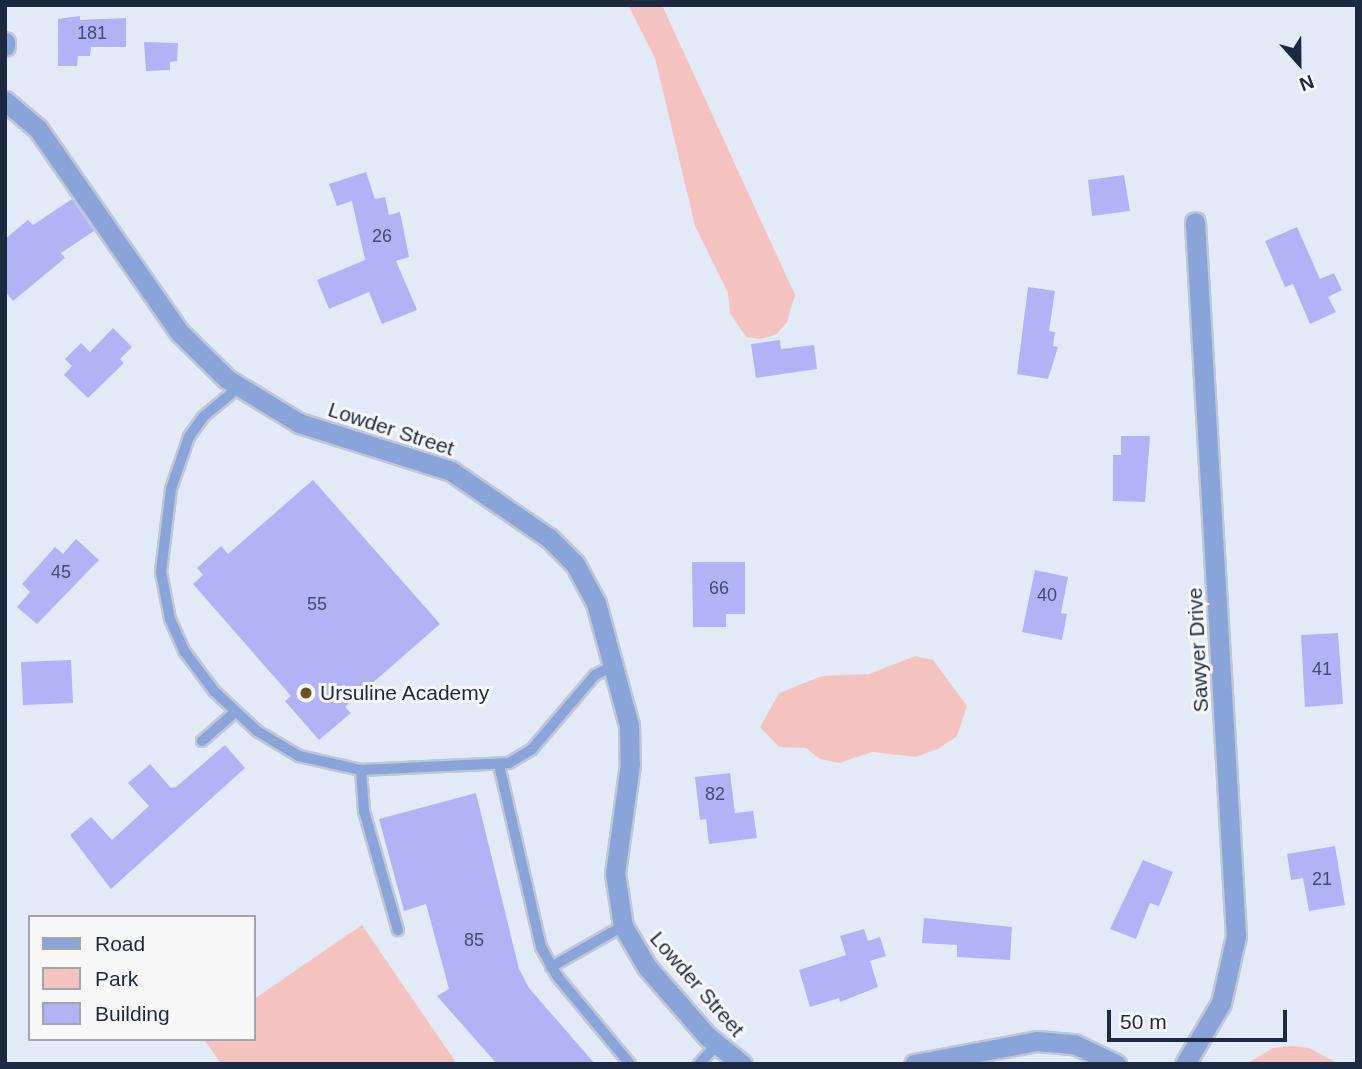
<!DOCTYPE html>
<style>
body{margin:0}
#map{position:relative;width:1362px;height:1069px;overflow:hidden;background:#e3eaf7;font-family:Helvetica,sans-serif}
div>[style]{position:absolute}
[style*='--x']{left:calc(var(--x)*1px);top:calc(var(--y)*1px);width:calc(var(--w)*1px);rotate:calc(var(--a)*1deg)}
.green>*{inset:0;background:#f5c3bf}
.building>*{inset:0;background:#b2b3f7}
.roads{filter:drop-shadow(2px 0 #bfc7d6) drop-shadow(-2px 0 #bfc7d6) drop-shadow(0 2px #bfc7d6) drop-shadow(0 -2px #bfc7d6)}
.service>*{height:10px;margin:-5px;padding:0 5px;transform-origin:5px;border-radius:5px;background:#89a4d9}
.minor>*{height:19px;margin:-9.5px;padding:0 9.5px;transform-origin:9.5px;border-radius:9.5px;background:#89a4d9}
.dots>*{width:19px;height:19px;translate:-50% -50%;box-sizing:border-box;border:4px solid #f7f7f7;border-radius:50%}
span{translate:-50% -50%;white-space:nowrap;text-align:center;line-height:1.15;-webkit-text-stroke:6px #f7f7f7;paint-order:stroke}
.number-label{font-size:18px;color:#424c6e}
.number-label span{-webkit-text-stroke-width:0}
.street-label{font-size:21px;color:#1d2941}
.poi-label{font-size:21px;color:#1d2941}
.left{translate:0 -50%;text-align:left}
.frame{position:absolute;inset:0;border:7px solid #1d2941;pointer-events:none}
.legend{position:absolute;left:28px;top:915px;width:228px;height:126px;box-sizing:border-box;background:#f7f7f7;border:2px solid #a0a5ae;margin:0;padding:9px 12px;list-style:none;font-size:21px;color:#1d2941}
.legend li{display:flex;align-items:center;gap:14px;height:35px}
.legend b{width:35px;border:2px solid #a0a5ae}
.north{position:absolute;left:1264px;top:28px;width:70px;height:70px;-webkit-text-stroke:5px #f7f7f7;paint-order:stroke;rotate:159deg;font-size:19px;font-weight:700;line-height:28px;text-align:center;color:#1d2941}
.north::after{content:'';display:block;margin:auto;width:24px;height:32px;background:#1d2941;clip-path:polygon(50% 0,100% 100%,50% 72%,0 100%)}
.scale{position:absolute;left:1107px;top:1010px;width:180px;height:32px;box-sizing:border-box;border:4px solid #1d2941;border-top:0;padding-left:9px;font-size:21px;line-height:24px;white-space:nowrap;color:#1d2941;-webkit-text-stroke:5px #f7f7f7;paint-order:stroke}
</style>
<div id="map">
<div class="green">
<i style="clip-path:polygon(628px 5px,662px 5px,795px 295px,787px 322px,777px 334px,761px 339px,746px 337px,730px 313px,728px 293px,695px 226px,655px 58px)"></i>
<i style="clip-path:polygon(915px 656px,933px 660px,967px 706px,957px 736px,938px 749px,916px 757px,872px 752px,839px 763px,820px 759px,806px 748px,779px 747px,760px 727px,779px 693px,822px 676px,869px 674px)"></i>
<i style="clip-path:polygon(362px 925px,457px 1064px,221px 1064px,204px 1039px,254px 1039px,254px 999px)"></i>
<i style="clip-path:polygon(1291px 1046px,1309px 1048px,1339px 1064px,1246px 1064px,1273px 1048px)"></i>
</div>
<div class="building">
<i style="clip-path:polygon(80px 16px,80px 20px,126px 18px,126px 47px,91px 47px,90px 56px,78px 56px,77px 66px,58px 66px,58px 19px)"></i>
<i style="clip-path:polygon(144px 42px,178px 43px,177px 61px,170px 62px,170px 70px,146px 71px)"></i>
<i style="clip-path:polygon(366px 172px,375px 199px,385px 197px,389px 215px,400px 212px,409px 257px,396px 261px,417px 310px,382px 324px,369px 292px,329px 309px,317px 280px,365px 260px,352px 201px,337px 206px,329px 184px)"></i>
<i style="clip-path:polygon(1124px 175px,1130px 211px,1092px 216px,1088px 180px)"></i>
<i style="clip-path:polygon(72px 199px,94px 231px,61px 253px,65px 258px,13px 301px,5px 291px,5px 239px,28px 220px,33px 225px)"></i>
<i style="clip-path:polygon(1297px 227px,1320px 279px,1334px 273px,1342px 290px,1328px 297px,1336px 312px,1310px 324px,1293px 284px,1285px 287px,1265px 241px)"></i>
<i style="clip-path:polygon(1028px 287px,1055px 291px,1049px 331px,1055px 332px,1053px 346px,1058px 347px,1048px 379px,1017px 374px)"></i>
<i style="clip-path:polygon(113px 328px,132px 347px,120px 359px,124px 363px,88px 398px,64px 375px,72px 366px,65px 359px,81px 343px,90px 352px)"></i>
<i style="clip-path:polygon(780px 340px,781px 349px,814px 345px,817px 369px,756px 378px,751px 344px)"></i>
<i style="clip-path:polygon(1121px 436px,1150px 436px,1145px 502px,1113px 501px,1113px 455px,1121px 455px)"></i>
<i style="clip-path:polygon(313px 480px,440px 624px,345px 707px,351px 713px,319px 740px,285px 701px,291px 696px,193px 584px,203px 575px,197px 568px,221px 546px,228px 554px)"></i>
<i style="clip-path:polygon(76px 539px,99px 560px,37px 624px,17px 607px,30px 592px,22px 584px,55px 547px,63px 554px)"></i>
<i style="clip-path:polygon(692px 562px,745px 562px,745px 614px,726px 614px,726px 627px,693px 627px)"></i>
<i style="clip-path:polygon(1035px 570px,1068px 577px,1061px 613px,1067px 614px,1062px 640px,1022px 632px)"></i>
<i style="clip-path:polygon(1338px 633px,1343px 704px,1305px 707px,1301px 635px)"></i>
<i style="clip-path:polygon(71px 660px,73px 703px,23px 705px,21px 662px)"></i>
<i style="clip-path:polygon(225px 745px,245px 768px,111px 889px,70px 835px,91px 817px,112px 840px,149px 806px,128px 783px,150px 764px,171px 788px,176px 787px)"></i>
<i style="clip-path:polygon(730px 773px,735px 813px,753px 811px,757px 838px,709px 844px,706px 819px,700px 820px,695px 777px)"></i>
<i style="clip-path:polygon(476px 793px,519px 969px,529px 988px,595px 1064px,497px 1064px,437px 996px,449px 989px,426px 904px,404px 911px,379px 819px)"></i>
<i style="clip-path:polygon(1335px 846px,1345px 905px,1309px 911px,1303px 878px,1291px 880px,1287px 854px)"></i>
<i style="clip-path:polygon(1143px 860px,1173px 872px,1159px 906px,1150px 903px,1136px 939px,1110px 929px)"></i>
<i style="clip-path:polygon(924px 918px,1012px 927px,1010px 960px,957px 957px,957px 945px,922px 943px)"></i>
<i style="clip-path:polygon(864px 929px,868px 941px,880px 937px,886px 956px,870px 961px,878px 987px,840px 1002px,839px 998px,810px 1007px,799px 970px,846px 955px,840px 936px)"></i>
</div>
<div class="roads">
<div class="service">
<i style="--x:238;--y:388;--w:44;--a:140.5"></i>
<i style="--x:204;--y:416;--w:26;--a:126"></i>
<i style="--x:189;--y:437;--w:55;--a:109.1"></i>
<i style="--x:171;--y:489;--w:84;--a:96.9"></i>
<i style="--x:161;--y:572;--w:48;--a:79.2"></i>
<i style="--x:170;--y:619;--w:36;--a:66"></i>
<i style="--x:185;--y:652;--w:49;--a:53.4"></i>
<i style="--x:214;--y:691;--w:59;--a:42.9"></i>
<i style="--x:257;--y:731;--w:49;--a:30.8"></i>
<i style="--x:299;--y:756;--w:64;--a:12.7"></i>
<i style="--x:361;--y:770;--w:148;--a:-2.7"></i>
<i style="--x:509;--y:763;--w:27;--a:-31"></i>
<i style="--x:532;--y:749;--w:97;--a:-49.6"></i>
<i style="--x:595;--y:675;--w:20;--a:-27"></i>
<i style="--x:202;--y:741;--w:43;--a:-41.2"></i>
<i style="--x:499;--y:765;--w:187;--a:77"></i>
<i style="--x:541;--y:947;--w:33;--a:61"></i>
<i style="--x:557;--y:976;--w:114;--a:50.3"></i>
<i style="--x:361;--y:770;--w:41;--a:85.8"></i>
<i style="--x:364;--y:811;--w:124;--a:74.1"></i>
<i style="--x:551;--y:967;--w:83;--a:-29.7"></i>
<i style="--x:699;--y:1064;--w:26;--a:-47"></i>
</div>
<div class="minor">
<i style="--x:5;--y:42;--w:4;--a:90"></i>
<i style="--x:5;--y:101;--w:43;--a:40.3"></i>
<i style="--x:38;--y:129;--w:247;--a:55.2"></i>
<i style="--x:179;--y:332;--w:67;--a:44.4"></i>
<i style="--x:227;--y:379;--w:84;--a:31.4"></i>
<i style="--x:299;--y:423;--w:159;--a:17.5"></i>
<i style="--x:451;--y:471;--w:119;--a:34.4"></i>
<i style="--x:549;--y:538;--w:37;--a:45"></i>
<i style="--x:575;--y:564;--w:44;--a:61.7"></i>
<i style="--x:596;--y:603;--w:126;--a:74.9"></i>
<i style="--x:629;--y:725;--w:39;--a:89"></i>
<i style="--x:630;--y:764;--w:110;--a:97.8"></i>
<i style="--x:615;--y:873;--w:54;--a:81.4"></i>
<i style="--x:623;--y:926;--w:48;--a:59.7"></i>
<i style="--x:647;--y:967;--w:91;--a:49"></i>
<i style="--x:707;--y:1036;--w:45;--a:38.7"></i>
<i style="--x:914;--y:1064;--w:125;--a:-10.6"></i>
<i style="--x:1037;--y:1041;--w:37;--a:5"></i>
<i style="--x:1074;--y:1044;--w:47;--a:25.5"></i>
<i style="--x:1185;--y:1064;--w:71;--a:-59.5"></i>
<i style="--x:1221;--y:1003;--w:69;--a:-77.4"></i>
<i style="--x:1236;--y:936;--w:715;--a:-93.29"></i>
</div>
</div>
<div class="dots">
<i style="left:306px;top:693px;background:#6a5323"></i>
</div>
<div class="number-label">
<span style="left:92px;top:33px">181</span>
<span style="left:382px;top:236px">26</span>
<span style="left:61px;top:572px">45</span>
<span style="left:719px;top:588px">66</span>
<span style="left:1047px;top:595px">40</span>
<span style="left:317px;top:604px">55</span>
<span style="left:1322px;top:669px">41</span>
<span style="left:715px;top:794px">82</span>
<span style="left:1322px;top:879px">21</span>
<span style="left:474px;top:940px">85</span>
</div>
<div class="street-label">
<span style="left:391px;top:429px;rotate:18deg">Lowder Street</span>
<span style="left:1198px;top:650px;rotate:-93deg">Sawyer Drive</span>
<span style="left:697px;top:984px;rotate:49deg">Lowder Street</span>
</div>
<div class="poi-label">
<span class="left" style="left:320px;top:693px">Ursuline Academy</span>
</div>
<div class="frame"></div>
<ul class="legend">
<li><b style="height:9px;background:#89a4d9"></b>Road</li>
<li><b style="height:19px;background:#f5c3bf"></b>Park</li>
<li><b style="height:19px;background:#b2b3f7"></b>Building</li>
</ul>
<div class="north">N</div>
<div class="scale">50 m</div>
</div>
